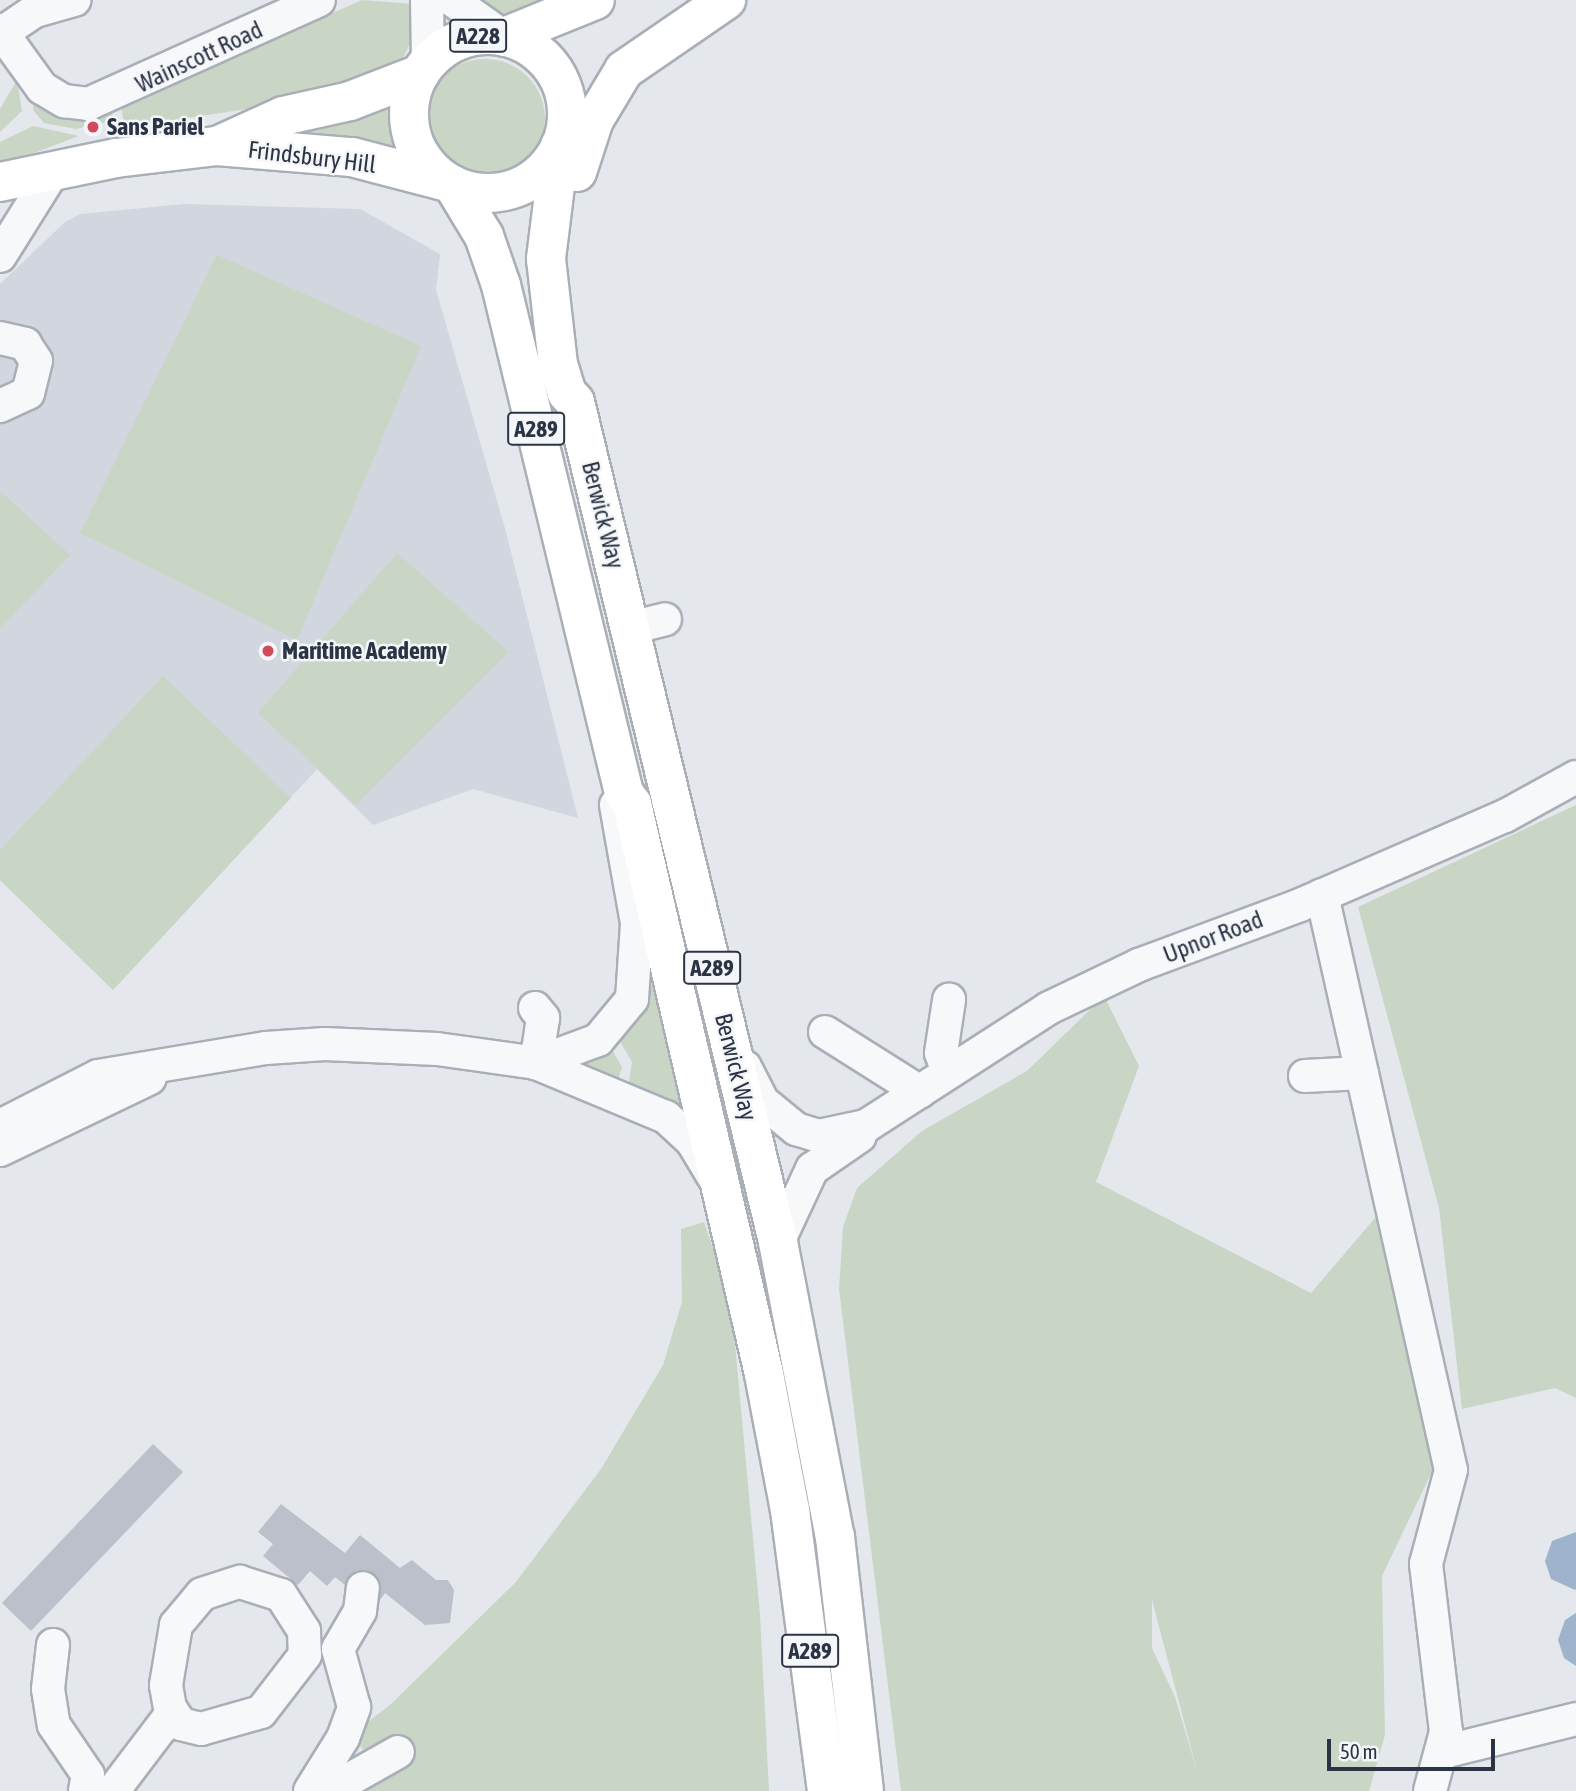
<!DOCTYPE html>
<style>
body{margin:0}
#map{position:relative;width:1576px;height:1791px;overflow:hidden;background:#e4e7ec;font-family:"Asap Condensed",sans-serif}
div>[style]{position:absolute}
[style*='--x']{left:calc(var(--x)*1px);top:calc(var(--y)*1px);width:calc(var(--w)*1px);rotate:calc(var(--a)*1deg)}
.built>*{inset:0;background:#d2d6de}
.green>*{inset:0;background:#c9d6c5}
.round{border-radius:50%}
.water>*{inset:0;background:#9fb4cc}
.building>*{inset:0;background:#bbc0ca}
.roads{filter:drop-shadow(2px 0 #a9aeb7) drop-shadow(-2px 0 #a9aeb7) drop-shadow(0 2px #a9aeb7) drop-shadow(0 -2px #a9aeb7)}
.minor>*{height:32px;margin:-16px;padding:0 16px;transform-origin:16px;border-radius:16px;background:#f7f8fa}
.major>*{height:38px;margin:-19px;padding:0 19px;transform-origin:19px;border-radius:19px;background:#fff}
.major>.ring{margin:-19px;padding:0;box-sizing:content-box;background:none;border:38px solid #fff;border-radius:50%}
.dots>*{width:19px;height:19px;translate:-50% -50%;box-sizing:border-box;border:4px solid #f4f6f9;border-radius:50%}
span{translate:-50% -50%;white-space:nowrap;text-align:center;line-height:1.15;-webkit-text-stroke:5px #f4f6f9;paint-order:stroke}
.shield-label span{padding:2px 5px;background:#f4f6f9;border:2px solid;border-radius:5px;-webkit-text-stroke-width:0}
.shield-label{font-size:23px;color:#2b3445;font-weight:700}
.street-label{font-size:24px;color:#2b3445}
.poi-label{font-size:24px;color:#2b3445;font-weight:700}
.left{translate:0 -50%;text-align:left}
.scale{position:absolute;left:1327px;top:1739px;width:168px;height:32px;box-sizing:border-box;border:4px solid #2b3445;border-top:0;padding-left:9px;font-size:21px;line-height:24px;white-space:nowrap;color:#2b3445;-webkit-text-stroke:5px #f4f6f9;paint-order:stroke}
</style>
<div id="map">
<div class="built">
<i style="clip-path:polygon(184px 204px,360px 209px,440px 254px,436px 290px,506px 532px,578px 818px,473px 789px,373px 825px,317px 769px,113px 990px,0 880px,0 284px,65px 222px,81px 214px)"></i>
</div>
<div class="green">
<i style="clip-path:polygon(362px 0,414px 4px,417px 29px,400px 64px,288px 103px,125px 127px,121px 107px)"></i>
<i style="clip-path:polygon(468px 0,556px 0,507px 14px,483px 13px)"></i>
<i class="round" style="left:425px;top:59px;width:120px;height:120px"></i>
<i style="clip-path:polygon(17px 80px,22px 111px,0 132px,0 109px)"></i>
<i style="clip-path:polygon(35px 93px,110px 111px,117px 120px,76px 129px,44px 123px,33px 110px)"></i>
<i style="clip-path:polygon(388px 101px,394px 150px,273px 130px)"></i>
<i style="clip-path:polygon(33px 126px,79px 136px,0 166px,0 142px)"></i>
<i style="clip-path:polygon(217px 255px,421px 346px,297px 640px,80px 533px)"></i>
<i style="clip-path:polygon(0 491px,70px 555px,0 629px)"></i>
<i style="clip-path:polygon(397px 553px,509px 652px,356px 805px,258px 713px)"></i>
<i style="clip-path:polygon(163px 676px,291px 798px,113px 990px,0 880px,0 850px)"></i>
<i style="clip-path:polygon(1576px 805px,1576px 1398px,1555px 1388px,1462px 1409px,1439px 1208px,1358px 907px)"></i>
<i style="clip-path:polygon(655px 979px,684px 1111px,628px 1089px,632px 1062px,618px 1038px)"></i>
<i style="clip-path:polygon(evenodd,1104px 996px,1139px 1066px,1096px 1182px,1311px 1293px,1380px 1212px,1436px 1463px,1382px 1576px,1385px 1735px,1369px 1791px,901px 1791px,839px 1289px,843px 1227px,857px 1188px,922px 1131px,1027px 1071px,1104px 996px,1152px 1600px,1196px 1767px,1196px 1768px,1175px 1697px,1152px 1648px,1152px 1600px)"></i>
<i style="clip-path:polygon(610px 1046px,622px 1067px,616px 1086px,564px 1068px)"></i>
<i style="clip-path:polygon(704px 1222px,731px 1301px,760px 1614px,769px 1791px,329px 1791px,377px 1764px,350px 1736px,391px 1704px,516px 1582px,601px 1469px,663px 1365px,682px 1302px,681px 1229px)"></i>
</div>
<div class="water">
<i style="clip-path:polygon(1576px 1532px,1576px 1589px,1575px 1590px,1551px 1579px,1545px 1561px,1552px 1541px)"></i>
<i style="clip-path:polygon(1576px 1613px,1576px 1666px,1564px 1658px,1558px 1640px,1565px 1620px)"></i>
</div>
<div class="building">
<i style="clip-path:polygon(153px 1444px,183px 1472px,31px 1631px,2px 1603px)"></i>
<i style="clip-path:polygon(281px 1504px,345px 1553px,360px 1535px,400px 1568px,412px 1560px,436px 1580px,448px 1580px,454px 1590px,450px 1623px,425px 1625px,385px 1593px,380px 1600px,380px 1580px,366px 1570px,355px 1571px,345px 1585px,335px 1577px,327px 1586px,310px 1571px,298px 1585px,263px 1556px,273px 1544px,258px 1532px)"></i>
</div>
<div class="roads">
<div class="minor">
<i style="--x:427;--y:0;--w:62;--a:89.1"></i>
<i style="--x:452;--y:0;--w:64;--a:35.4"></i>
<i style="--x:0;--y:30;--w:72;--a:54.1"></i>
<i style="--x:42;--y:88;--w:26;--a:31"></i>
<i style="--x:64;--y:101;--w:24;--a:7"></i>
<i style="--x:88;--y:104;--w:253;--a:-24.2"></i>
<i style="--x:2;--y:33;--w:40;--a:-34"></i>
<i style="--x:35;--y:11;--w:41;--a:-15.8"></i>
<i style="--x:0;--y:256;--w:102;--a:-57.9"></i>
<i style="--x:0;--y:338;--w:26;--a:13"></i>
<i style="--x:25;--y:344;--w:20;--a:57"></i>
<i style="--x:36;--y:361;--w:33;--a:104"></i>
<i style="--x:28;--y:393;--w:31;--a:155"></i>
<i style="--x:630;--y:628;--w:36;--a:-14"></i>
<i style="--x:1322;--y:895;--w:589;--a:77.36"></i>
<i style="--x:1451;--y:1470;--w:97;--a:104.9"></i>
<i style="--x:1426;--y:1564;--w:169;--a:83.2"></i>
<i style="--x:1446;--y:1732;--w:61;--a:105.2"></i>
<i style="--x:535;--y:1008;--w:13;--a:51"></i>
<i style="--x:543;--y:1018;--w:46;--a:98.8"></i>
<i style="--x:825;--y:1032;--w:112;--a:32.3"></i>
<i style="--x:536;--y:1063;--w:66;--a:-20.4"></i>
<i style="--x:598;--y:1040;--w:53;--a:-50.3"></i>
<i style="--x:632;--y:999;--w:76;--a:-86.2"></i>
<i style="--x:637;--y:923;--w:120;--a:-100.1"></i>
<i style="--x:745;--y:1067;--w:39;--a:63"></i>
<i style="--x:763;--y:1102;--w:43;--a:39.3"></i>
<i style="--x:796;--y:1129;--w:24;--a:17"></i>
<i style="--x:819;--y:1136;--w:48;--a:-12"></i>
<i style="--x:866;--y:1126;--w:218;--a:-32.8"></i>
<i style="--x:1049;--y:1008;--w:100;--a:-25.5"></i>
<i style="--x:1139;--y:965;--w:172;--a:-20.4"></i>
<i style="--x:1300;--y:905;--w:223;--a:-23.5"></i>
<i style="--x:1505;--y:816;--w:81;--a:-28.8"></i>
<i style="--x:948;--y:1072;--w:20;--a:-110"></i>
<i style="--x:941;--y:1053;--w:54;--a:-81.4"></i>
<i style="--x:1305;--y:1076;--w:57;--a:-3"></i>
<i style="--x:0;--y:1126;--w:110;--a:-27"></i>
<i style="--x:98;--y:1076;--w:170;--a:-9.5"></i>
<i style="--x:266;--y:1048;--w:59;--a:-3.9"></i>
<i style="--x:325;--y:1044;--w:112;--a:2.6"></i>
<i style="--x:437;--y:1049;--w:100;--a:8"></i>
<i style="--x:536;--y:1063;--w:141;--a:22.6"></i>
<i style="--x:666;--y:1117;--w:35;--a:43"></i>
<i style="--x:692;--y:1141;--w:41;--a:59"></i>
<i style="--x:0;--y:1150;--w:166;--a:-25.6"></i>
<i style="--x:778;--y:1242;--w:81;--a:-65"></i>
<i style="--x:812;--y:1169;--w:58;--a:-34.5"></i>
<i style="--x:240;--y:1582;--w:43;--a:17.6"></i>
<i style="--x:281;--y:1595;--w:43;--a:57.4"></i>
<i style="--x:304;--y:1631;--w:24;--a:88"></i>
<i style="--x:305;--y:1655;--w:72;--a:127.7"></i>
<i style="--x:261;--y:1712;--w:62;--a:164.2"></i>
<i style="--x:201;--y:1729;--w:21;--a:-166"></i>
<i style="--x:181;--y:1724;--w:19;--a:-125"></i>
<i style="--x:170;--y:1708;--w:23;--a:-100"></i>
<i style="--x:166;--y:1685;--w:61;--a:-80.5"></i>
<i style="--x:176;--y:1625;--w:40;--a:-50"></i>
<i style="--x:202;--y:1594;--w:40;--a:-18"></i>
<i style="--x:53;--y:1645;--w:44;--a:96.5"></i>
<i style="--x:48;--y:1689;--w:36;--a:81"></i>
<i style="--x:54;--y:1725;--w:60;--a:55.8"></i>
<i style="--x:88;--y:1775;--w:16;--a:101"></i>
<i style="--x:1443;--y:1752;--w:137;--a:-13.9"></i>
<i style="--x:113;--y:1791;--w:99;--a:-52.8"></i>
<i style="--x:310;--y:1791;--w:62;--a:-58.1"></i>
<i style="--x:343;--y:1738;--w:33;--a:-70"></i>
<i style="--x:354;--y:1707;--w:60;--a:-105.4"></i>
<i style="--x:338;--y:1649;--w:44;--a:-59.9"></i>
<i style="--x:360;--y:1611;--w:23;--a:-83"></i>
<i style="--x:329;--y:1791;--w:79;--a:-29.5"></i>
</div>
<div class="major">
<i class="ring" style="left:409px;top:35px;width:120px;height:120px"></i>
<i style="--x:504;--y:37;--w:98;--a:-22.1"></i>
<i style="--x:217;--y:146;--w:72;--a:-24.4"></i>
<i style="--x:283;--y:116;--w:69;--a:-12.6"></i>
<i style="--x:350;--y:101;--w:75;--a:-21.1"></i>
<i style="--x:560;--y:146;--w:114;--a:97.1"></i>
<i style="--x:546;--y:259;--w:106;--a:83.5"></i>
<i style="--x:558;--y:364;--w:30;--a:73"></i>
<i style="--x:567;--y:393;--w:12;--a:48"></i>
<i style="--x:575;--y:402;--w:864;--a:76.41"></i>
<i style="--x:778;--y:1242;--w:300;--a:79.1"></i>
<i style="--x:835;--y:1537;--w:256;--a:83.5"></i>
<i style="--x:577;--y:172;--w:55;--a:-71.9"></i>
<i style="--x:594;--y:120;--w:58;--a:-59"></i>
<i style="--x:624;--y:70;--w:124;--a:-34.5"></i>
<i style="--x:0;--y:182;--w:118;--a:-11.7"></i>
<i style="--x:116;--y:158;--w:102;--a:-6.8"></i>
<i style="--x:217;--y:146;--w:135;--a:4.7"></i>
<i style="--x:352;--y:157;--w:98;--a:14.7"></i>
<i style="--x:453;--y:185;--w:60;--a:58.7"></i>
<i style="--x:484;--y:236;--w:52;--a:70.9"></i>
<i style="--x:501;--y:285;--w:523;--a:76.39"></i>
<i style="--x:624;--y:793;--w:14;--a:54"></i>
<i style="--x:632;--y:804;--w:585;--a:76.96"></i>
<i style="--x:764;--y:1374;--w:138;--a:79.2"></i>
<i style="--x:790;--y:1510;--w:283;--a:82.5"></i>
</div>
</div>
<div class="dots">
<i style="left:93px;top:127px;background:#d1495b"></i>
<i style="left:268px;top:651px;background:#d1495b"></i>
</div>
<div class="shield-label">
<span style="left:478px;top:36px">A228</span>
<span style="left:536px;top:429px">A289</span>
<span style="left:712px;top:968px">A289</span>
<span style="left:810px;top:1651px">A289</span>
</div>
<div class="street-label">
<span style="left:199px;top:57px;rotate:-25deg">Wainscott Road</span>
<span style="left:312px;top:157px;rotate:7deg">Frindsbury Hill</span>
<span style="left:603px;top:515px;rotate:76deg">Berwick Way</span>
<span style="left:1213px;top:937px;rotate:-21deg">Upnor Road</span>
<span style="left:736px;top:1067px;rotate:76deg">Berwick Way</span>
</div>
<div class="poi-label">
<span class="left" style="left:107px;top:127px">Sans Pariel</span>
<span class="left" style="left:282px;top:651px">Maritime Academy</span>
</div>
<div class="scale">50 m</div>
</div>
